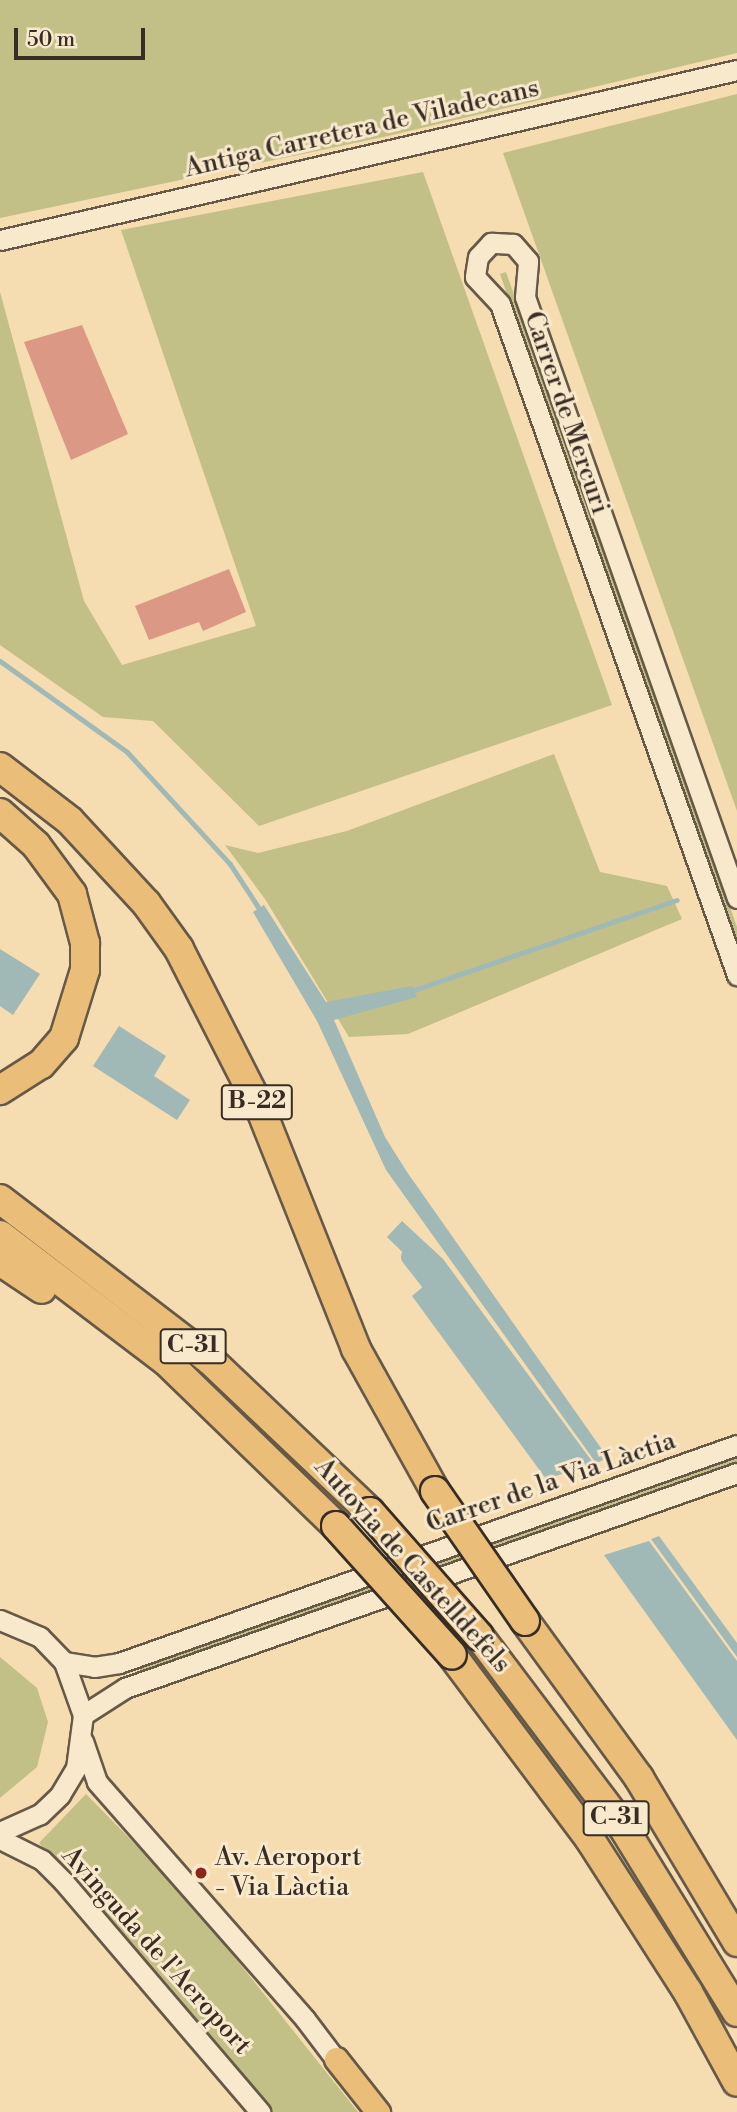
<!DOCTYPE html>
<meta charset="utf-8">
<style>
body{margin:0}
#map{position:relative;width:737px;height:2112px;overflow:hidden;background:#f5dcb1;font-family:"Libre Bodoni",serif}
div>[style]{position:absolute}
[style*='--x']{left:calc(var(--x)*1px);top:calc(var(--y)*1px);width:calc(var(--w)*1px);rotate:calc(var(--a)*1deg)}
.green>*{inset:0;background:#c2bf87}
.water>*{inset:0;background:#a0b9b6}
.stream>*{height:5px;margin:-2.5px;padding:0 2.5px;transform-origin:2.5px;border-radius:2.5px;background:#a0b9b6}
.canal>*{height:18px;margin:-9px;padding:0 9px;transform-origin:9px;border-radius:9px;background:#a0b9b6}
.building>*{inset:0;background:#db9884}
.roads{filter:drop-shadow(2px 0 #665948) drop-shadow(-2px 0 #665948) drop-shadow(0 2px #665948) drop-shadow(0 -2px #665948)}
.minor>*{height:19px;margin:-9.5px;padding:0 9.5px;transform-origin:9.5px;border-radius:9.5px;background:#f8e8cc}
.major>*{height:23px;margin:-11.5px;padding:0 11.5px;transform-origin:11.5px;border-radius:11.5px;background:#eabe78}
.highway>*{height:28px;margin:-14px;padding:0 14px;transform-origin:14px;border-radius:14px;background:#eabe78}
.bridges{filter:drop-shadow(2px 0 #372d25) drop-shadow(-2px 0 #372d25) drop-shadow(0 2px #372d25) drop-shadow(0 -2px #372d25)}
.highway-bridge>*{height:28px;margin:-14px;padding:0 14px;transform-origin:14px;border-radius:14px;background:#eabe78}
.dots>*{width:19px;height:19px;translate:-50% -50%;box-sizing:border-box;border:4px solid #f8e8cc;border-radius:50%}
span{translate:-50% -50%;white-space:nowrap;text-align:center;line-height:1.15;-webkit-text-stroke:6px #f8e8cc;paint-order:stroke}
.shield-label span{padding:2px 5px;background:#f8e8cc;border:2px solid;border-radius:5px;-webkit-text-stroke-width:0}
.shield-label{font-size:24px;color:#372d25;font-weight:700}
.street-label{font-size:26px;color:#372d25}
.poi-label{font-size:26px;color:#372d25}
.left{translate:0 -50%;text-align:left}
.scale{position:absolute;left:14px;top:28px;width:131px;height:32px;box-sizing:border-box;border:4px solid #372d25;border-top:0;padding-left:9px;font-size:21px;line-height:24px;white-space:nowrap;color:#372d25;-webkit-text-stroke:5px #f8e8cc;paint-order:stroke}
</style>
<div id="map">
<div class="green">
<i style="clip-path:polygon(0 0,737px 0,737px 53px,388px 136px,0 218px)"></i>
<i style="clip-path:polygon(737px 94px,737px 811px,503px 153px)"></i>
<i style="clip-path:polygon(423px 172px,612px 705px,259px 826px,153px 721px,103px 717px,0 645px,0 292px,84px 601px,122px 665px,256px 626px,121px 230px)"></i>
<i style="clip-path:polygon(506px 272px,737px 927px,737px 947px,500px 274px)"></i>
<i style="clip-path:polygon(554px 754px,600px 872px,667px 886px,682px 919px,408px 1034px,349px 1037px,265px 899px,225px 845px,258px 853px,347px 831px)"></i>
<i style="clip-path:polygon(737px 1455px,737px 1463px,141px 1672px,139px 1666px)"></i>
<i style="clip-path:polygon(0 1657px,37px 1688px,48px 1722px,37px 1767px,0 1798px)"></i>
<i style="clip-path:polygon(86px 1794px,185px 1895px,358px 2112px,272px 2112px,39px 1843px)"></i>
</div>
<div class="water">
<i style="clip-path:polygon(264px 905px,326px 1002px,412px 986px,417px 997px,334px 1020px,385px 1137px,407px 1172px,608px 1458px,596px 1463px,386px 1170px,317px 1021px,253px 912px)"></i>
<i style="clip-path:polygon(0 949px,40px 974px,13px 1015px,0 1006px)"></i>
<i style="clip-path:polygon(119px 1026px,166px 1056px,154px 1076px,190px 1100px,177px 1120px,93px 1066px)"></i>
<i style="clip-path:polygon(402px 1221px,443px 1259px,594px 1464px,546px 1479px,412px 1296px,431px 1280px,387px 1237px)"></i>
<i style="clip-path:polygon(659px 1536px,737px 1643px,737px 1657px,651px 1539px)"></i>
<i style="clip-path:polygon(649px 1541px,737px 1661px,737px 1740px,604px 1555px)"></i>
</div>
<div class="stream">
<i style="--x:0;--y:661;--w:156;--a:35.6"></i>
<i style="--x:127;--y:752;--w:152;--a:47.4"></i>
<i style="--x:230;--y:864;--w:59;--a:56.9"></i>
<i style="--x:408;--y:992;--w:284;--a:-18.9"></i>
</div>
<div class="canal">
<i style="--x:410;--y:1257;--w:53;--a:51.8"></i>
</div>
<div class="building">
<i style="clip-path:polygon(82px 325px,128px 434px,71px 460px,24px 342px)"></i>
<i style="clip-path:polygon(229px 569px,246px 612px,203px 631px,199px 622px,149px 640px,135px 606px)"></i>
</div>
<div class="roads">
<div class="minor">
<i style="--x:0;--y:240;--w:756;--a:-12.99"></i>
<i style="--x:737;--y:898;--w:637;--a:-109.43"></i>
<i style="--x:525;--y:297;--w:36;--a:-85"></i>
<i style="--x:528;--y:261;--w:23;--a:-131"></i>
<i style="--x:513;--y:244;--w:22;--a:-177"></i>
<i style="--x:491;--y:243;--w:19;--a:133"></i>
<i style="--x:478;--y:257;--w:20;--a:99"></i>
<i style="--x:475;--y:277;--w:37;--a:47"></i>
<i style="--x:500;--y:304;--w:712;--a:70.55"></i>
<i style="--x:0;--y:1620;--w:43;--a:23"></i>
<i style="--x:40;--y:1637;--w:35;--a:46"></i>
<i style="--x:64;--y:1662;--w:56;--a:70.3"></i>
<i style="--x:83;--y:1715;--w:53;--a:97.5"></i>
<i style="--x:76;--y:1768;--w:31;--a:121"></i>
<i style="--x:60;--y:1795;--w:28;--a:136"></i>
<i style="--x:40;--y:1814;--w:44;--a:155.8"></i>
<i style="--x:64;--y:1662;--w:30;--a:9"></i>
<i style="--x:94;--y:1667;--w:25;--a:-9"></i>
<i style="--x:119;--y:1663;--w:655;--a:-19.43"></i>
<i style="--x:83;--y:1715;--w:50;--a:-32.7"></i>
<i style="--x:125;--y:1688;--w:649;--a:-19.36"></i>
<i style="--x:83;--y:1741;--w:43;--a:71.1"></i>
<i style="--x:97;--y:1782;--w:315;--a:48.7"></i>
<i style="--x:305;--y:2019;--w:63;--a:52.8"></i>
<i style="--x:0;--y:1839;--w:47;--a:26.6"></i>
<i style="--x:42;--y:1860;--w:30;--a:45"></i>
<i style="--x:63;--y:1881;--w:304;--a:49.5"></i>
</div>
<div class="major">
<i style="--x:336;--y:2059;--w:68;--a:51.6"></i>
</div>
<div class="highway">
<i style="--x:0;--y:767;--w:88;--a:37.6"></i>
<i style="--x:70;--y:821;--w:112;--a:47.2"></i>
<i style="--x:146;--y:903;--w:57;--a:54.3"></i>
<i style="--x:179;--y:949;--w:181;--a:63"></i>
<i style="--x:261;--y:1110;--w:257;--a:68.3"></i>
<i style="--x:356;--y:1349;--w:162;--a:60.9"></i>
<i style="--x:0;--y:813;--w:48;--a:41.6"></i>
<i style="--x:36;--y:845;--w:61;--a:53.7"></i>
<i style="--x:72;--y:894;--w:51;--a:75.1"></i>
<i style="--x:85;--y:943;--w:27;--a:90"></i>
<i style="--x:85;--y:970;--w:71;--a:107.2"></i>
<i style="--x:64;--y:1038;--w:35;--a:131"></i>
<i style="--x:41;--y:1064;--w:49;--a:147.6"></i>
<i style="--x:0;--y:1199;--w:265;--a:37.5"></i>
<i style="--x:210;--y:1360;--w:221;--a:43.5"></i>
<i style="--x:0;--y:1235;--w:208;--a:37.2"></i>
<i style="--x:166;--y:1361;--w:237;--a:44.1"></i>
<i style="--x:0;--y:1261;--w:50;--a:33.7"></i>
<i style="--x:525;--y:1621;--w:194;--a:54"></i>
<i style="--x:639;--y:1778;--w:191;--a:59.1"></i>
<i style="--x:479;--y:1636;--w:239;--a:53"></i>
<i style="--x:623;--y:1827;--w:217;--a:58.4"></i>
<i style="--x:452;--y:1655;--w:232;--a:53.2"></i>
<i style="--x:591;--y:1841;--w:179;--a:57.3"></i>
<i style="--x:688;--y:1992;--w:102;--a:61.4"></i>
</div>
</div>
<div class="bridges">
<div class="highway-bridge">
<i style="--x:435;--y:1491;--w:158;--a:55.3"></i>
<i style="--x:370;--y:1512;--w:165;--a:48.7"></i>
<i style="--x:336;--y:1526;--w:173;--a:48"></i>
</div>
</div>
<div class="dots">
<i style="left:201px;top:1873px;background:#8f2418"></i>
</div>
<div class="shield-label">
<span style="left:257px;top:1102px">B-22</span>
<span style="left:193px;top:1346px">C-31</span>
<span style="left:616px;top:1818px">C-31</span>
</div>
<div class="street-label">
<span style="left:362px;top:129px;rotate:-13deg">Antiga Carretera de Viladecans</span>
<span style="left:566px;top:413px;rotate:71deg">Carrer de Mercuri</span>
<span style="left:551px;top:1483px;rotate:-19deg">Carrer de la Via Làctia</span>
<span style="left:412px;top:1566px;rotate:48deg">Autovia de Castelldefels</span>
<span style="left:156px;top:1951px;rotate:48deg">Avinguda de l'Aeroport</span>
</div>
<div class="poi-label">
<span class="left" style="left:215px;top:1873px">Av. Aeroport<br>- Via Làctia</span>
</div>
<div class="scale">50 m</div>
</div>
